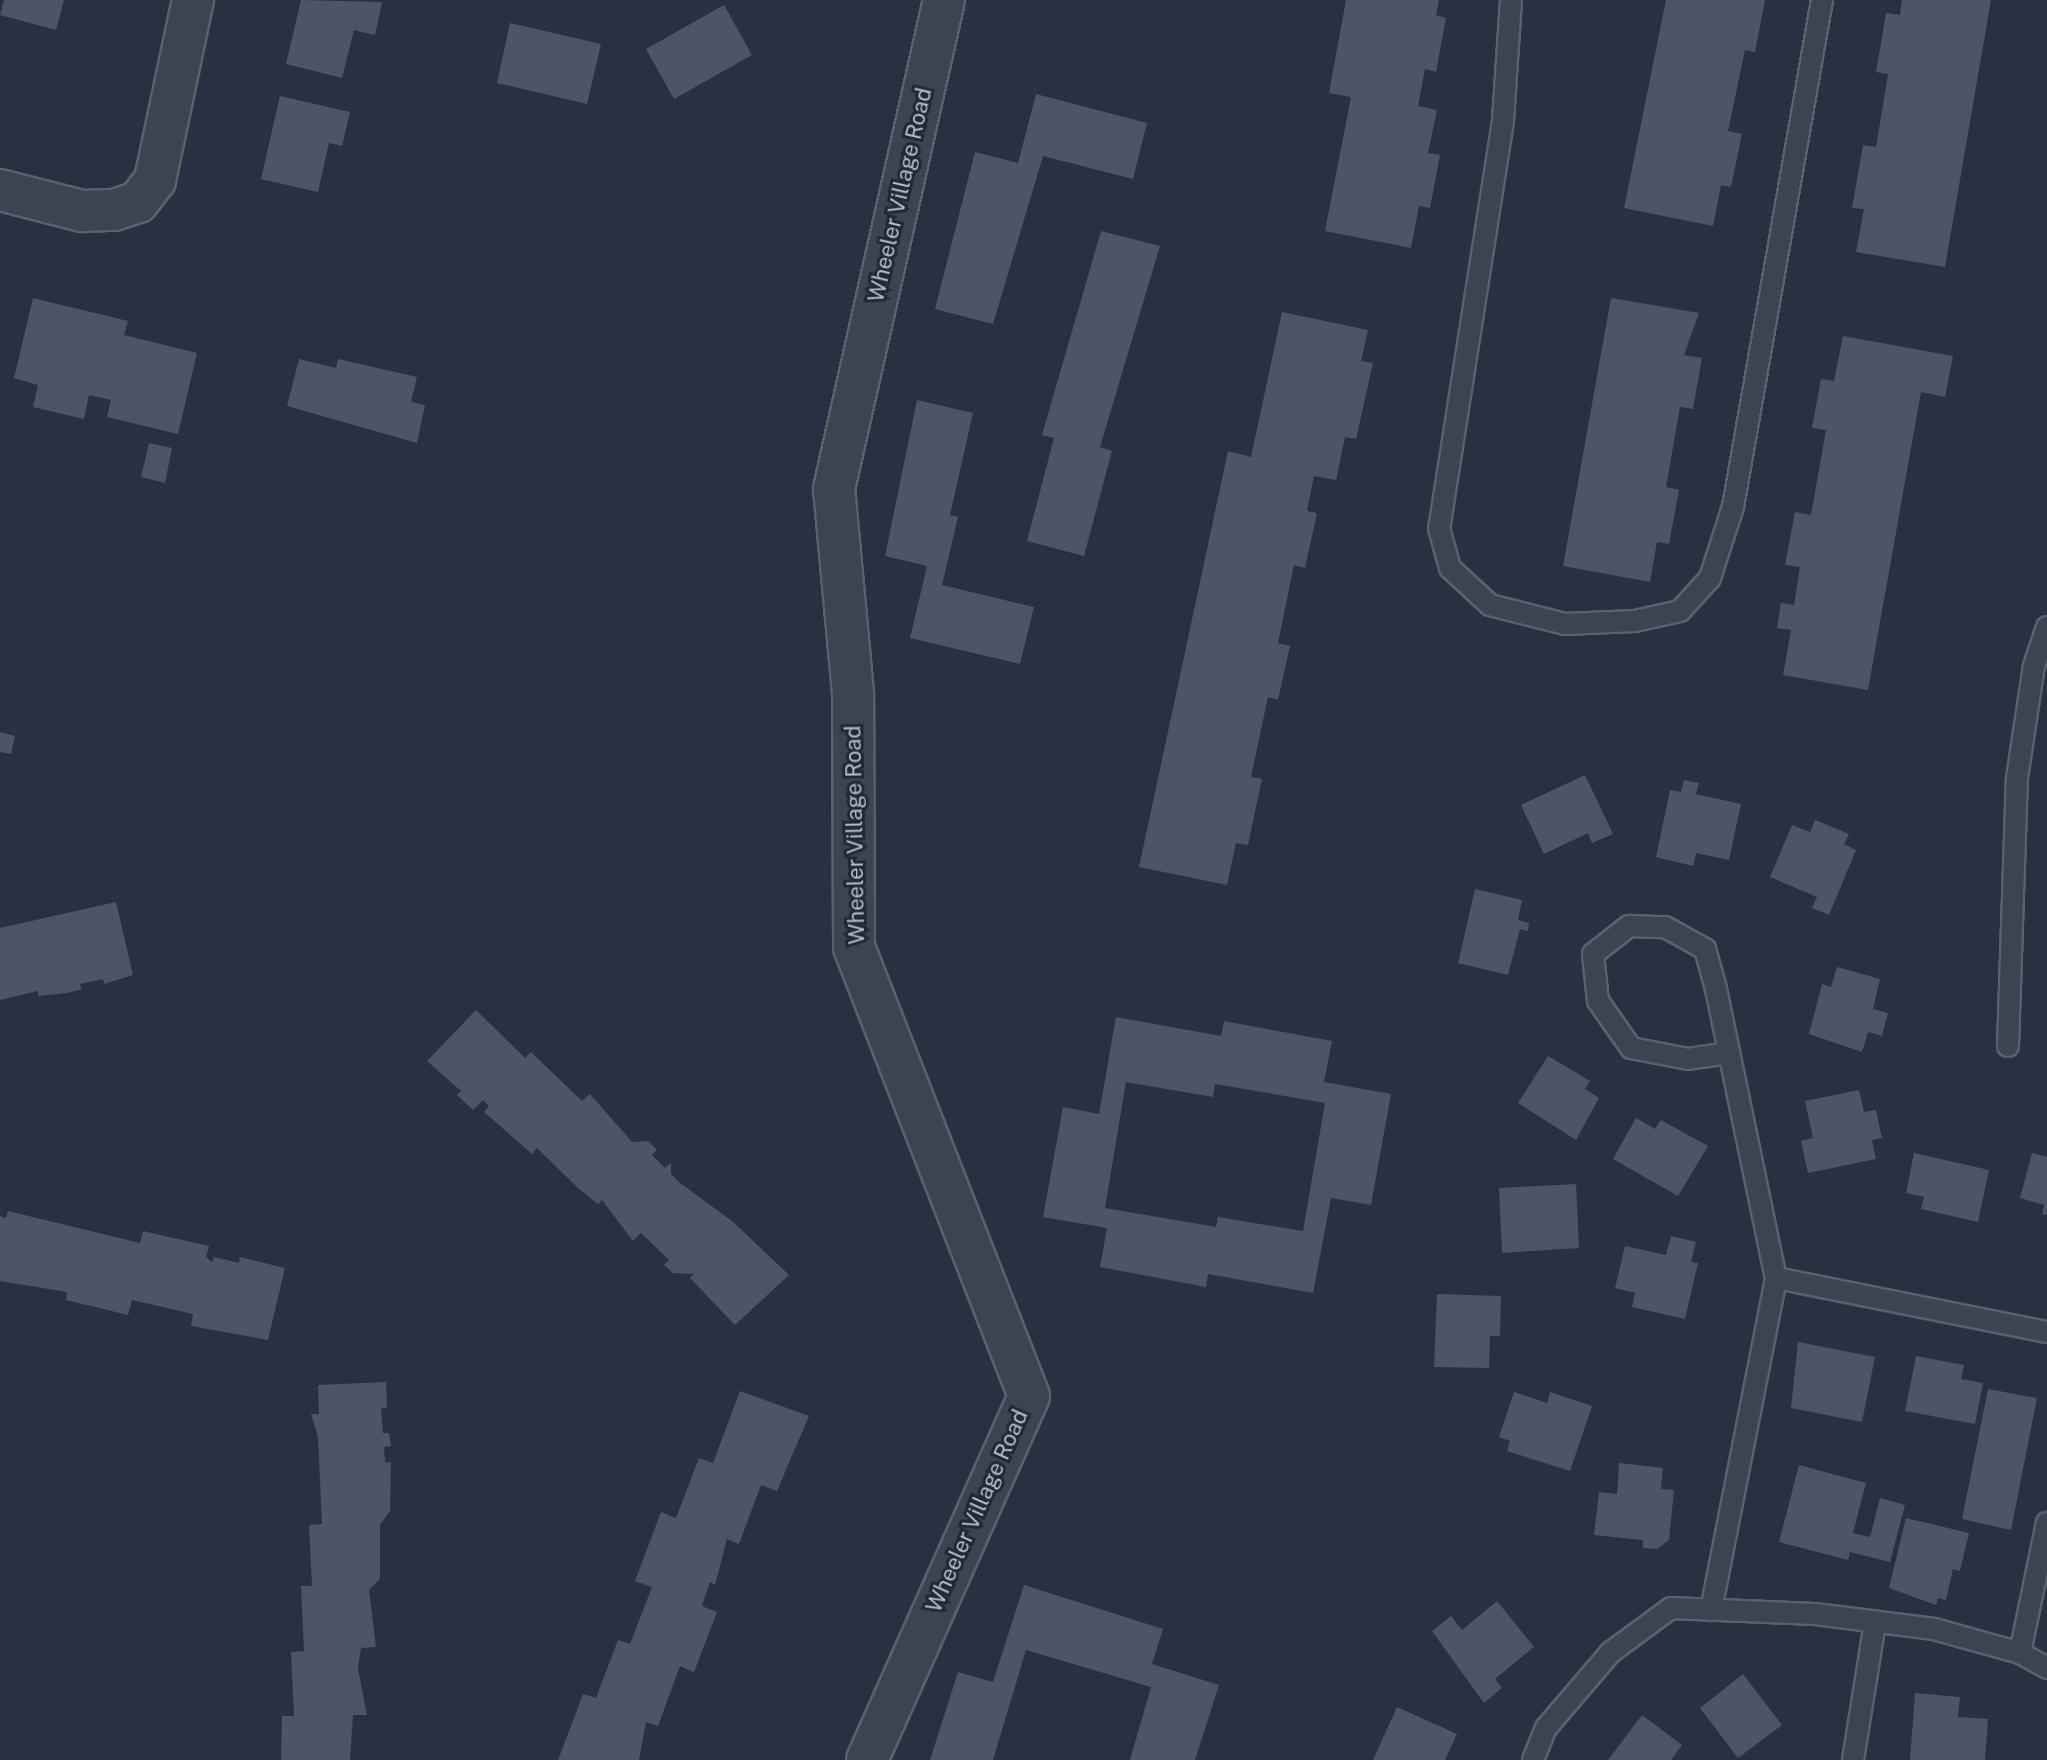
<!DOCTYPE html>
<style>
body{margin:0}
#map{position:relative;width:2047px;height:1760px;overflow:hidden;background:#293042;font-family:"Public Sans",sans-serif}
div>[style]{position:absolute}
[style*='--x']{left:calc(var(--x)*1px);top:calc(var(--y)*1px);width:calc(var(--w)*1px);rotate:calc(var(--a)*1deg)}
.building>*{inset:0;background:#4e5468}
.roads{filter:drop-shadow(2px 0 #5b606f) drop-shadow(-2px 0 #5b606f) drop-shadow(0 2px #5b606f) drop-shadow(0 -2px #5b606f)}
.service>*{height:20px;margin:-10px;padding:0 10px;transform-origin:10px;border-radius:10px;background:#3d4352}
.minor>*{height:40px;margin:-20px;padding:0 20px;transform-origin:20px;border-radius:20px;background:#3d4352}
span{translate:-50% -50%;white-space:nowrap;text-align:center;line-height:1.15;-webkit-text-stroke:6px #222737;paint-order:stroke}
.street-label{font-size:22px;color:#babecb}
</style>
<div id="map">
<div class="building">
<i style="clip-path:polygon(4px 0,64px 0,56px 30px,0 15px)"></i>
<i style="clip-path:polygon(301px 0,382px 2px,375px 35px,354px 30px,342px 78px,286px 64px)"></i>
<i style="clip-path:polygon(1346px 0,1439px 0,1436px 15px,1446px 18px,1436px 72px,1425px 69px,1418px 106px,1437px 110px,1428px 153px,1440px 155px,1430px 208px,1419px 206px,1411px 248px,1325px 231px,1351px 97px,1329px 93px)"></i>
<i style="clip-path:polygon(1666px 0,1765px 0,1755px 52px,1745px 50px,1728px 131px,1742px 134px,1731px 187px,1721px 185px,1713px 226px,1624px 208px)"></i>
<i style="clip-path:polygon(1902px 0,1991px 0,1945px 267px,1856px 252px,1864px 209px,1852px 208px,1863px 145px,1876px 147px,1888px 74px,1876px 72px,1886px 13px,1900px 15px)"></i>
<i style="clip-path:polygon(724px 5px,752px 55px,674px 99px,646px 49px)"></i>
<i style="clip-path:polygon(510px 23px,601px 44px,587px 104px,497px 83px)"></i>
<i style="clip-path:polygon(1036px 94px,1147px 123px,1133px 179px,1043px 156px,993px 324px,935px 309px,975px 152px,1018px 163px)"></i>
<i style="clip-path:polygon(280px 96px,350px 112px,342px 146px,329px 143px,318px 192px,261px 179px)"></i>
<i style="clip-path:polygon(1101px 231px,1160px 246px,1100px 447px,1112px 451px,1084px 556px,1027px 541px,1054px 438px,1042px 435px)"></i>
<i style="clip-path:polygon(33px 298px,128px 321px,124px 335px,197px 353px,178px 434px,107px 417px,111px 400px,89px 395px,84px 419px,33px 407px,38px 385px,14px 378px)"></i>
<i style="clip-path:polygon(1611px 298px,1699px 313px,1684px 355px,1702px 358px,1693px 409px,1680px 407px,1666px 487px,1679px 490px,1669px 544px,1657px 542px,1650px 582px,1563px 566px)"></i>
<i style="clip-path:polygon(1282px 312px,1368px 330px,1361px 361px,1373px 363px,1356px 439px,1345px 437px,1336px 480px,1314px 476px,1307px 511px,1317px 513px,1305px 568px,1294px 565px,1278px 643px,1290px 646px,1278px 700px,1268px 697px,1251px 777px,1262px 779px,1248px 845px,1236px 843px,1227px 885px,1139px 867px,1228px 451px,1251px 457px)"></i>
<i style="clip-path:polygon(1843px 336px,1953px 356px,1945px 397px,1921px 392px,1868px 690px,1783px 675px,1791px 630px,1777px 628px,1781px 603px,1794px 605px,1800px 567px,1785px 565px,1795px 512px,1811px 515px,1826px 430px,1812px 428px,1821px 379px,1834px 381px)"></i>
<i style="clip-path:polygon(299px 359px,336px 368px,338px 359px,417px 377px,411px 402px,425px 405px,417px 443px,287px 406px)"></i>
<i style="clip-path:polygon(917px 400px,973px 413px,950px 515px,958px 517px,942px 585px,1034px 607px,1020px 664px,910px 638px,927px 566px,885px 556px)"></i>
<i style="clip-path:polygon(149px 443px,172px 448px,165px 483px,141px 477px)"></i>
<i style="clip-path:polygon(0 732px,15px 736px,11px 754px,0 752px)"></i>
<i style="clip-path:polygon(1585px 775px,1613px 834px,1592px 843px,1588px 833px,1544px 854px,1521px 805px)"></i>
<i style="clip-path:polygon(1684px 780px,1699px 783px,1696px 794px,1741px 804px,1729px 860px,1696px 853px,1693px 866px,1656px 857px,1670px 790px,1681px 792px)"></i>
<i style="clip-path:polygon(1815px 820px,1849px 834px,1844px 844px,1856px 850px,1829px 915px,1812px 908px,1817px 897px,1770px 877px,1792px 825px,1810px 832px)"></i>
<i style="clip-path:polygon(1475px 889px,1522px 900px,1518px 920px,1529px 923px,1528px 931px,1520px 929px,1508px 975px,1458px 963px)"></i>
<i style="clip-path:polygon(116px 902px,133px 975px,104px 984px,103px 979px,80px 984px,82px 989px,67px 993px,38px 996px,38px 991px,0 1000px,0 928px)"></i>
<i style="clip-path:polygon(1837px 967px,1880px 979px,1873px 1009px,1888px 1013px,1882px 1036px,1868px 1032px,1862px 1052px,1809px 1034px,1822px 984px,1831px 987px)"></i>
<i style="clip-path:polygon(476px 1010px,525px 1058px,531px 1052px,582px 1101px,590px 1094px,632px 1142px,648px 1141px,657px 1150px,652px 1155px,665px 1168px,671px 1163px,671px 1174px,680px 1183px,732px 1221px,789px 1275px,735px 1325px,690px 1278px,694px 1274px,673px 1273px,664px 1265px,669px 1260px,641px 1233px,633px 1241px,602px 1200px,598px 1204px,578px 1188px,537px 1148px,532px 1154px,484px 1112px,489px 1106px,483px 1100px,473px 1110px,457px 1095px,461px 1091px,427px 1061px)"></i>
<i style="clip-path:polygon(evenodd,1116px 1017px,1221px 1036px,1224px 1021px,1332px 1041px,1324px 1082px,1391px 1094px,1371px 1205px,1331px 1198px,1313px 1293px,1208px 1274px,1206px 1287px,1100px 1267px,1107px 1228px,1043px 1217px,1063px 1107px,1099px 1114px,1116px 1017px,1126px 1082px,1213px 1097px,1215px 1084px,1325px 1103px,1303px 1231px,1218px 1217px,1216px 1227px,1105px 1208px,1126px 1082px)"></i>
<i style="clip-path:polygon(1548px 1056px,1590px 1081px,1585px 1089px,1599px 1098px,1576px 1140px,1518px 1103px)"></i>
<i style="clip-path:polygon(1859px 1090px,1864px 1112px,1876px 1110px,1882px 1138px,1872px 1140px,1876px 1159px,1808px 1173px,1801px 1141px,1813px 1138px,1805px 1101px)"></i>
<i style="clip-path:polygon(1636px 1118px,1655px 1129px,1661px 1120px,1708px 1146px,1678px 1196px,1613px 1159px)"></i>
<i style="clip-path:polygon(1914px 1153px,1989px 1170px,1978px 1222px,1921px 1209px,1924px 1197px,1906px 1193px)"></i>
<i style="clip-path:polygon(2032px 1153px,2047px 1157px,2047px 1215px,2042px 1214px,2044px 1205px,2020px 1198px)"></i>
<i style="clip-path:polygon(1576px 1184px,1579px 1248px,1502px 1253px,1499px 1188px)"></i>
<i style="clip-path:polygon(8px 1211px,140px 1243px,143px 1231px,209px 1246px,206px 1257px,212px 1262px,214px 1257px,239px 1263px,240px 1257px,285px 1268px,268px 1340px,191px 1326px,193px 1314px,132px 1300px,128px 1315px,66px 1300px,67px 1292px,0 1281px,0 1216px,6px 1218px)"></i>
<i style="clip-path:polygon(1671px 1236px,1696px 1242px,1691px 1262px,1698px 1263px,1685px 1319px,1632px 1307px,1635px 1293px,1615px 1288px,1625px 1246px,1666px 1255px)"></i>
<i style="clip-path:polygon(1437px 1294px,1501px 1296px,1500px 1336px,1490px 1336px,1489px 1368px,1434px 1367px)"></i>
<i style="clip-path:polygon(1798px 1342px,1875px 1357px,1862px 1422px,1791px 1408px)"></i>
<i style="clip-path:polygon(1916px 1356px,1964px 1365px,1961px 1379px,1983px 1383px,1975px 1424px,1905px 1411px)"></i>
<i style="clip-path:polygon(386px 1382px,387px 1408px,381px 1408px,383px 1433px,389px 1433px,391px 1446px,384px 1447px,385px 1463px,391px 1462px,390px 1511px,380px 1525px,380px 1579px,369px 1590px,376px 1647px,361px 1648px,358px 1669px,367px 1715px,353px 1715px,350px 1760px,281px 1760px,282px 1716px,294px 1716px,291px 1652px,304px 1651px,301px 1586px,312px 1586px,309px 1525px,322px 1524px,318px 1437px,311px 1414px,319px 1414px,318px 1385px)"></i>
<i style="clip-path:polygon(1988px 1389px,2037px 1398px,2011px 1530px,1962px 1519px)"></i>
<i style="clip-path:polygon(740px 1391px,809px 1416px,777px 1491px,761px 1485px,739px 1544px,727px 1539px,715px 1585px,710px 1582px,702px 1606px,717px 1612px,694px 1672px,680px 1666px,658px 1726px,646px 1722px,639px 1760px,558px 1760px,583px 1694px,596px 1698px,618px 1640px,630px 1644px,652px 1587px,635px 1581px,661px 1512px,676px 1518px,699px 1458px,713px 1463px)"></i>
<i style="clip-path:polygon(1514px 1392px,1547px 1403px,1550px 1392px,1592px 1406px,1570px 1471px,1507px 1451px,1510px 1441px,1499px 1437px)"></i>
<i style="clip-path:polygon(1619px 1463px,1663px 1468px,1661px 1489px,1674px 1490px,1669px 1540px,1657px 1549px,1643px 1548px,1643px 1540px,1594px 1535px,1599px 1492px,1617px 1494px)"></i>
<i style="clip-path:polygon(1799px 1465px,1866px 1483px,1853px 1533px,1870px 1537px,1880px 1498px,1905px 1505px,1890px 1562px,1850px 1552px,1848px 1560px,1779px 1542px)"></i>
<i style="clip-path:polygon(1906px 1518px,1969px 1533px,1960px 1571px,1953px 1569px,1946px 1600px,1938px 1598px,1936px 1605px,1889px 1588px)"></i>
<i style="clip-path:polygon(1024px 1585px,1163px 1629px,1152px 1664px,1219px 1685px,1195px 1760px,1130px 1760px,1151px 1687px,1026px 1650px,993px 1760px,930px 1760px,958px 1672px,993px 1682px)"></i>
<i style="clip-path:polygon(1497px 1601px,1534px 1647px,1495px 1679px,1502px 1688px,1484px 1703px,1432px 1631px,1451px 1616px,1462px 1630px)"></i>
<i style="clip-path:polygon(1743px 1674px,1782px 1725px,1738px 1758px,1700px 1708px)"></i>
<i style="clip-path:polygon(1915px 1693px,1960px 1697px,1958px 1717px,1988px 1719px,1985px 1760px,1910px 1760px)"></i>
<i style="clip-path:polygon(1397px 1707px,1457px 1734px,1445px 1760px,1373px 1760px)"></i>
<i style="clip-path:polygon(1642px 1715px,1682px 1745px,1671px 1760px,1608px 1760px)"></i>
</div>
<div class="roads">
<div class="service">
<i style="--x:1511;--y:0;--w:121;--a:93.8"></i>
<i style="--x:1503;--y:121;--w:412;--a:98.9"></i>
<i style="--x:1439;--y:528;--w:41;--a:74.6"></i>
<i style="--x:1450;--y:568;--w:54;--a:42.8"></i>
<i style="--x:1490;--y:605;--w:77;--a:14.2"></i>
<i style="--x:1565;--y:624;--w:70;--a:-2.5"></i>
<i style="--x:1635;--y:621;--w:46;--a:-12.5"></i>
<i style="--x:1680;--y:611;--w:45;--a:-47.7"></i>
<i style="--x:1710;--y:578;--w:75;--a:-72.1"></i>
<i style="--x:1733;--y:507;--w:515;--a:-80.04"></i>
<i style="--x:2008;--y:1046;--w:268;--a:-88.1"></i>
<i style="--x:2017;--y:778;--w:113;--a:-81.4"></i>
<i style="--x:2034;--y:666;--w:41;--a:-71.6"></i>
<i style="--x:1729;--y:1053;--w:41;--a:171.7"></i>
<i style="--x:1688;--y:1059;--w:58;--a:-169.1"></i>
<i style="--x:1631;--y:1048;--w:57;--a:-125.1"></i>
<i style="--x:1598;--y:1001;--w:47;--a:-96.1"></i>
<i style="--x:1593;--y:954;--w:46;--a:-37.9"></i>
<i style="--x:1629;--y:926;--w:36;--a:2"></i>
<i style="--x:1665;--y:927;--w:46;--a:28.8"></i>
<i style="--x:1705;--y:949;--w:41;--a:74.6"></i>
<i style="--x:1716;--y:989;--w:295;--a:78.3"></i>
<i style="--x:1776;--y:1278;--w:276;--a:11.3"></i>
<i style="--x:1711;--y:1610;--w:338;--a:-78.9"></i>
<i style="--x:2020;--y:1653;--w:133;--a:-78.3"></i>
<i style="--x:1533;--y:1760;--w:35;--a:-68"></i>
<i style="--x:1546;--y:1728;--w:100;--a:-49.5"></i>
<i style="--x:1611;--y:1652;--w:74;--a:-36.3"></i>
<i style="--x:1671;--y:1608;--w:144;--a:2.4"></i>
<i style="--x:1815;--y:1614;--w:120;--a:7.2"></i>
<i style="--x:1934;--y:1629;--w:89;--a:15.6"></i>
<i style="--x:2020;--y:1653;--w:31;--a:29"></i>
<i style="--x:1853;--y:1760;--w:140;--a:-80.9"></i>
</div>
<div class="minor">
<i style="--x:0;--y:190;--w:85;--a:14.4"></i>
<i style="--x:82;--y:211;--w:32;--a:-2"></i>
<i style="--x:114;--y:210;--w:25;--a:-18"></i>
<i style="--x:138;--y:202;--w:28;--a:-52"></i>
<i style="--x:155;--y:180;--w:184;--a:-78.1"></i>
<i style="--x:867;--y:1760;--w:398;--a:-66"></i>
<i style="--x:1029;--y:1396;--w:482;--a:-111.3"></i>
<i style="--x:854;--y:947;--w:254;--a:-90.2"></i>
<i style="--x:853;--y:693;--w:205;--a:-95.3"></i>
<i style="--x:834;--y:489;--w:501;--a:-77.32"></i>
</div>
</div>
<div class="street-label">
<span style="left:900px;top:195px;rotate:-77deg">Wheeler Village Road</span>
<span style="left:855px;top:835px;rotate:-91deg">Wheeler Village Road</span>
<span style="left:977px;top:1511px;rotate:-66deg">Wheeler Village Road</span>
</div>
</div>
